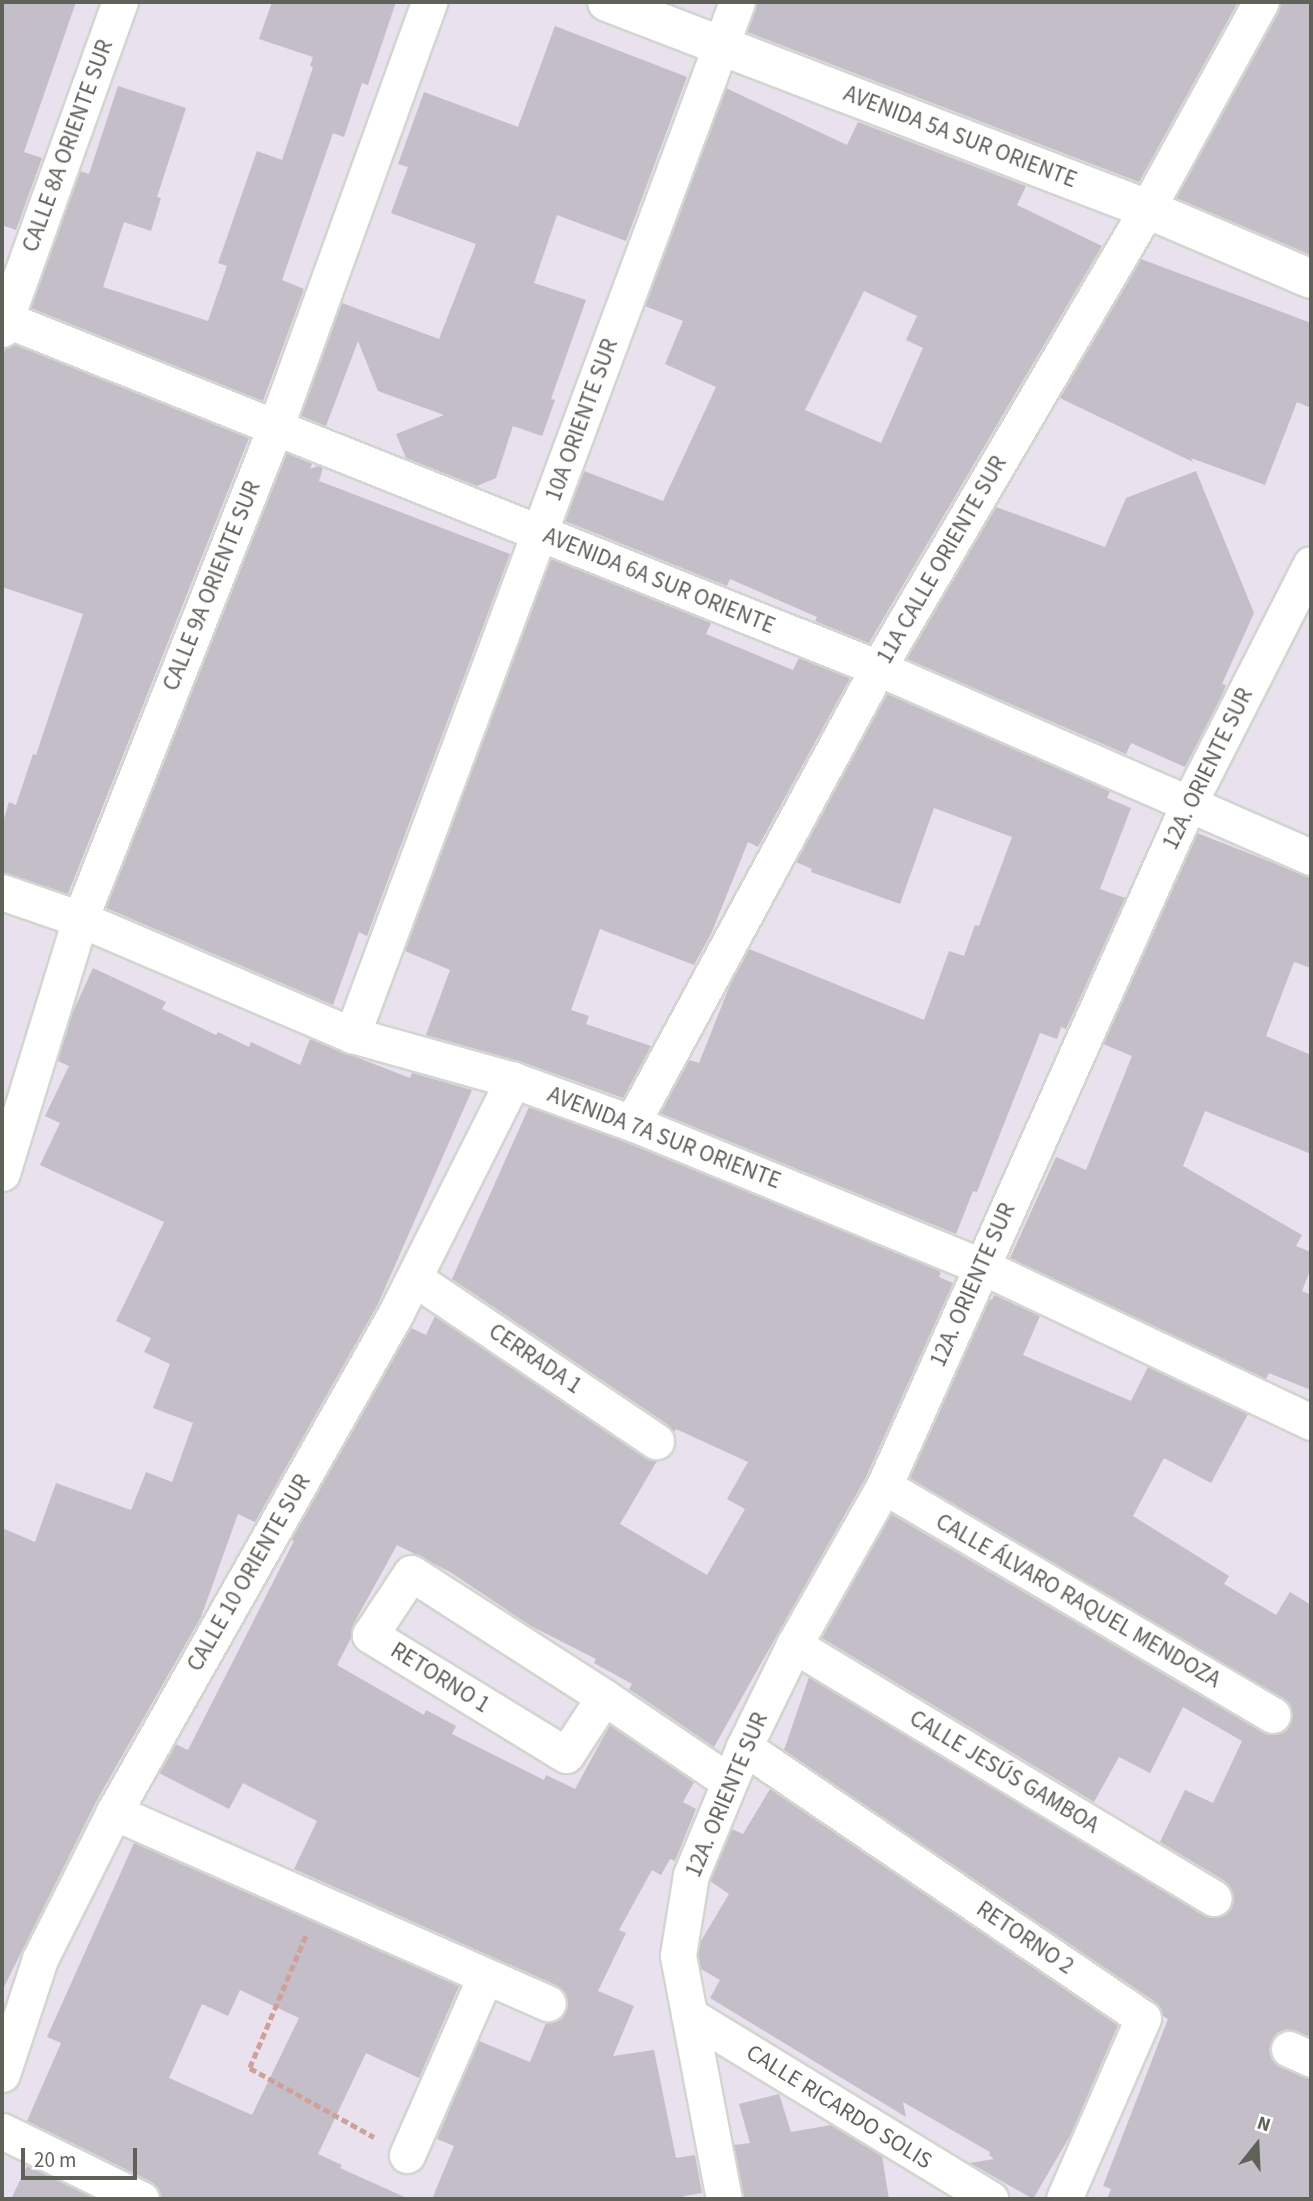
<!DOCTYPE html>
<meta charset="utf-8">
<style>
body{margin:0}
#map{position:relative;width:1313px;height:2201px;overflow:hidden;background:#e9e1ed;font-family:"Source Sans 3",sans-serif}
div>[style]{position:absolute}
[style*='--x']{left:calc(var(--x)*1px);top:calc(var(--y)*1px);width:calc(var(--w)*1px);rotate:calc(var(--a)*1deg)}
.building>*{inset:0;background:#c3bec8}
.path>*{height:4.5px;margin-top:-2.25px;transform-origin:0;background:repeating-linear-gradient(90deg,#cfa198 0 7px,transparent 0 10.5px)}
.roads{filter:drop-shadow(2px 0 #d2d6cf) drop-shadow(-2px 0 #d2d6cf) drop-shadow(0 2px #d2d6cf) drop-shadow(0 -2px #d2d6cf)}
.minor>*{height:35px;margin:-17.5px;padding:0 17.5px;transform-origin:17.5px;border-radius:17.5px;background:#fff}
.tertiary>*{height:38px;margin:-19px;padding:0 19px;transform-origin:19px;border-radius:19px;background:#fff}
span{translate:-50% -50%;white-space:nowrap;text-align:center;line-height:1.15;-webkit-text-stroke:6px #fff;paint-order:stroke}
.street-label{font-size:23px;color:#5e6259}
.frame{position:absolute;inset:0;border:4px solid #5e6259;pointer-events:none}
.north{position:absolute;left:1222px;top:2110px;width:70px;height:70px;-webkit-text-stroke:5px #fff;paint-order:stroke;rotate:18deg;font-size:19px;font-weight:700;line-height:28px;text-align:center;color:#5e6259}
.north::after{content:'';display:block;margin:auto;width:24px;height:32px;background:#5e6259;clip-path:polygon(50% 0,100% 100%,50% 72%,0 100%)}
.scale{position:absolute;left:21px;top:2148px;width:116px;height:32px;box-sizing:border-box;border:4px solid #5e6259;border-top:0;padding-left:9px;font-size:21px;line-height:24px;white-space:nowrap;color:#5e6259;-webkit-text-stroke:5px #fff;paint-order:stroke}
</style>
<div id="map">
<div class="building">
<i style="clip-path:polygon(2px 2px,76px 2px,24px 152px,42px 158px,16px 230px,2px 225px)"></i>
<i style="clip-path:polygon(272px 2px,396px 2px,368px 85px,362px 83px,344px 137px,333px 133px,282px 280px,304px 289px,263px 401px,31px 308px,80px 171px,89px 174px,118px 86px,186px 108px,157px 197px,161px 198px,151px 231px,124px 222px,103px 287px,208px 321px,227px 266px,218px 263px,257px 151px,282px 160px,313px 67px,310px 66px,313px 57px,259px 39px)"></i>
<i style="clip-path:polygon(757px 2px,1238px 2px,1139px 182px,747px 32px)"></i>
<i style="clip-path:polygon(1281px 2px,1311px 2px,1311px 255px,1176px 198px,1279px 12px)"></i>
<i style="clip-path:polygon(555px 26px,687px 77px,626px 241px,557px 215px,534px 283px,586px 300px,551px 399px,555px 400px,542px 436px,513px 426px,496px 478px,477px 486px,406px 458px,396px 434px,444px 415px,378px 391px,358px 341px,326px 426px,301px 416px,342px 303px,439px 339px,476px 244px,391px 213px,408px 167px,398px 164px,424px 92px,518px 127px)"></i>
<i style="clip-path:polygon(evenodd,726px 88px,847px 145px,858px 122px,1026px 186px,1017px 205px,1102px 246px,869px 643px,815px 621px,817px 617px,730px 579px,727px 586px,565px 521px,584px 471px,663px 501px,716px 387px,665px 364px,683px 321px,645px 306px,726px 88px,864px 291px,917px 316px,906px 340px,923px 348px,881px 443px,805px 410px,864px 291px)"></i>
<i style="clip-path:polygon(1141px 259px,1311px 323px,1311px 408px,1297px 402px,1265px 485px,1191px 458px,1193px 462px,1060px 398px)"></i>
<i style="clip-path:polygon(15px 345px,249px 438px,68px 894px,2px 872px,2px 825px,9px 802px,16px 805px,33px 754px,36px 755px,83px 614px,2px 587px,2px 359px,5px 349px)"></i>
<i style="clip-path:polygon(287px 453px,312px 464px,310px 469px,318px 466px,323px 468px,319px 481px,510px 554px,367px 936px,359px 932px,333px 1005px,106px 908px)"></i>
<i style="clip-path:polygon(1196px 471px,1254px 613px,1222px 684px,1226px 685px,1222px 695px,1185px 767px,1131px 743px,1126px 754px,907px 659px,996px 507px,1105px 547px,1126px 498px)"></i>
<i style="clip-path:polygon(551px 559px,711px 623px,706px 634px,793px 670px,799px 658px,850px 678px,758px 847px,748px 842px,711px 934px,694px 965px,600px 929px,571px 1010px,589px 1016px,586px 1024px,651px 1046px,623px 1098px,519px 1061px,426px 1035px,450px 970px,405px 951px)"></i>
<i style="clip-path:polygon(887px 694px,1110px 791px,1107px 798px,1131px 808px,1100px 889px,1125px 898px,1066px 1029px,1061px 1027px,1057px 1039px,1040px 1033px,977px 1192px,973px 1191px,956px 1234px,660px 1113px,689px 1060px,699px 1063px,732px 980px,749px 949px,924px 1020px,949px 951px,964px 956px,975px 925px,979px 926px,1012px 837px,934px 808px,900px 904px,811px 872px,812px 869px,796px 862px)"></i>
<i style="clip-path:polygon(1197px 833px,1311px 878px,1311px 968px,1294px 962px,1266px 1036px,1311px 1055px,1311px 1154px,1205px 1111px,1183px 1166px,1302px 1235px,1296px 1246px,1311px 1252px,1311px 1268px,1302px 1291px,1311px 1295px,1311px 1390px,1269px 1373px,1266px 1379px,1010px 1258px,1056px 1157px,1086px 1170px,1132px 1056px,1103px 1044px)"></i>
<i style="clip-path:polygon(93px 968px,166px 1002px,162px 1009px,216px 1035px,218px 1032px,249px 1047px,251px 1042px,300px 1065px,310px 1039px,410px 1078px,412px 1073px,472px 1090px,378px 1304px,255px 1522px,238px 1514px,201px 1617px,96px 1802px,2px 1991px,2px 1528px,35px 1542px,56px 1483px,131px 1510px,146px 1472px,172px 1482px,193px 1423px,153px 1408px,170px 1364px,144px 1352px,151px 1338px,116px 1321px,164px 1222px,40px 1165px,60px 1123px,45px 1116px,69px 1066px,58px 1061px,72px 1014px)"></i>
<i style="clip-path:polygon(529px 1107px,625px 1142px,941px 1271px,939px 1277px,953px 1283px,866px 1477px,714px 1747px,629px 1689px,632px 1684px,594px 1663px,596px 1659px,531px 1626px,450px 1572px,397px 1545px,353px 1625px,351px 1638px,337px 1665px,424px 1715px,426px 1710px,456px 1726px,452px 1734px,544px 1780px,546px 1775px,575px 1789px,610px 1725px,694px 1782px,683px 1802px,696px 1809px,675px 1861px,670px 1859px,661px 1875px,652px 1870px,619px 1930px,626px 1933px,598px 1991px,634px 2006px,613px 2056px,654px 2050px,676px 2158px,695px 2155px,702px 2193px,684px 2196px,684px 2199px,432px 2199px,454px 2146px,437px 2139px,479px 2041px,530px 2062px,546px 2023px,559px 2020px,566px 2012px,568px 2001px,565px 1992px,556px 1985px,294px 1869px,317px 1821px,243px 1783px,229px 1809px,159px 1773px,175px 1744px,188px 1750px,294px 1541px,291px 1540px,411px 1328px,426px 1335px,435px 1316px,645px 1458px,657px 1461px,620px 1524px,707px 1575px,745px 1509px,727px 1499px,748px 1462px,676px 1429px,674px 1432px,667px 1424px,452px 1279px)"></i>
<i style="clip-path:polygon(994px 1295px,1040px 1316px,1023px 1355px,1131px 1401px,1148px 1367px,1248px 1414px,1211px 1483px,1164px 1458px,1133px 1516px,1229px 1576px,1224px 1584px,1276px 1615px,1290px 1592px,1311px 1605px,1311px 2037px,1286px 2029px,1277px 2033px,1269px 2050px,1272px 2060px,1280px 2067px,1311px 2079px,1311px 2199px,1107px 2199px,1111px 2189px,1103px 2186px,1168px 2019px,1163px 2016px,1154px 2001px,784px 1750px,809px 1677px,1204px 1915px,1213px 1918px,1223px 1916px,1232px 1908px,1234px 1898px,1225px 1881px,1160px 1842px,1185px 1790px,1213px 1803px,1242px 1741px,1183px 1707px,1150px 1773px,1119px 1757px,1094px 1802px,822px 1638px,891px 1514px,1262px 1732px,1271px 1735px,1281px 1733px,1290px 1725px,1290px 1706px,1282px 1698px,910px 1478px,990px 1299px,992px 1300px)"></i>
<i style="clip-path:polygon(770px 1789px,1118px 2025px,1070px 2136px,1033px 2199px,970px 2163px,994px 2159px,989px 2155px,990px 2152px,903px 2102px,906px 2117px,710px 1998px,720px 1980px,701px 1969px,698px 1955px,701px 1941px,729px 1894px,710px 1881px,732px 1829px,743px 1834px)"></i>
<i style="clip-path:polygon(evenodd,134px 1843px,459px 1986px,419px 2078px,366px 2053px,318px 2154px,342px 2165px,340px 2168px,409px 2199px,161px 2199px,158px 2188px,150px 2181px,27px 2121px,61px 2043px,47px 2037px,134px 1843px,240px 1990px,299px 2018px,252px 2115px,169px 2078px,202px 2004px,228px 2016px,240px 1990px)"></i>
<i style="clip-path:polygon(779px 2094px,791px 2132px,831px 2125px,882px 2156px,889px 2199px,744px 2199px,734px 2145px,750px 2143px,739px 2104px)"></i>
<i style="clip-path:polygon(27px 2166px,96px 2199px,11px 2199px)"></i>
</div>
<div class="path">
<i style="--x:306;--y:1936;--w:143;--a:113"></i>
<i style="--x:250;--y:2068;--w:142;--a:29.1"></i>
</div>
<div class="roads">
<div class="minor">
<i style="--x:2;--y:318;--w:943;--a:21.78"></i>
<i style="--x:878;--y:668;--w:472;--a:23.6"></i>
<i style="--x:2;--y:329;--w:348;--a:-70.2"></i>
<i style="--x:2;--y:892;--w:83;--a:19.1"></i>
<i style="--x:80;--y:919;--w:296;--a:23.1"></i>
<i style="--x:352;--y:1035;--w:167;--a:15.6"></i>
<i style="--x:513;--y:1080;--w:127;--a:19.9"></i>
<i style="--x:632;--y:1123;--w:377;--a:22.3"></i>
<i style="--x:981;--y:1266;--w:365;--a:25.3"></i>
<i style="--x:352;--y:1035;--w:1102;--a:-69.56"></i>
<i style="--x:632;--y:1123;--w:517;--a:-61.6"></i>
<i style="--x:878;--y:668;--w:532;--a:-59.63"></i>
<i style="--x:1147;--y:209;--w:236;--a:-61.2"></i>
<i style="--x:2;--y:1173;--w:266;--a:-72.9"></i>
<i style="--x:80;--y:919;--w:528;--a:-68.34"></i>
<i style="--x:275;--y:428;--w:453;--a:-70.1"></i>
<i style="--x:414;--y:1278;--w:292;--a:34"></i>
<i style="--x:884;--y:1486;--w:451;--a:30.5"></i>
<i style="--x:794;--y:1645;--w:490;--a:31.1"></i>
<i style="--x:604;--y:1697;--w:69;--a:123.2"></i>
<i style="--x:566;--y:1755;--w:230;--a:-148.5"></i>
<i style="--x:370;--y:1635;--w:74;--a:-56.5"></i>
<i style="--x:411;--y:1573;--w:229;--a:32.7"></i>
<i style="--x:604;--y:1697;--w:150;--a:34.1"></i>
<i style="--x:744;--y:1747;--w:482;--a:34.2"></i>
<i style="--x:1143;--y:2018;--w:197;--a:113.6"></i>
<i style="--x:114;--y:1812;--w:474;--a:23.8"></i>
<i style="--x:689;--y:2015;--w:353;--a:31.4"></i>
<i style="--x:1289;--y:2049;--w:24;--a:24"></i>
<i style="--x:2;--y:2074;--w:121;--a:-71.7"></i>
<i style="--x:40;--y:1959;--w:165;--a:-63.3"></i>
<i style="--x:114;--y:1812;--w:573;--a:-60.53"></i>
<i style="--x:396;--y:1313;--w:261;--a:-63.3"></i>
<i style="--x:2;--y:2131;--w:155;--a:26.1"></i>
<i style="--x:407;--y:2155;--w:194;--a:-66.3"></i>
<i style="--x:724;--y:2199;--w:248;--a:-100.7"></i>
<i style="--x:678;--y:1955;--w:81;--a:-80.8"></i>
<i style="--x:691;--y:1875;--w:139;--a:-67.5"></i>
<i style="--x:744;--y:1747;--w:114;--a:-63.9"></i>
<i style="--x:794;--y:1645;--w:183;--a:-60.5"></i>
<i style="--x:884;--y:1486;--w:748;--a:-65.94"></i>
<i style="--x:1189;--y:803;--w:268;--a:-63"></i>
</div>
<div class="tertiary">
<i style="--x:607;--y:2;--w:578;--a:20.97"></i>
<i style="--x:1147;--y:209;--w:178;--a:23.1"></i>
</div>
</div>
<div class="street-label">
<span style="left:960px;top:137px;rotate:21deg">AVENIDA 5A SUR ORIENTE</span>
<span style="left:68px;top:146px;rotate:-70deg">CALLE 8A ORIENTE SUR</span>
<span style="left:582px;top:420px;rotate:-70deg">10A ORIENTE SUR</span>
<span style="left:942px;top:560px;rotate:-60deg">11A CALLE ORIENTE SUR</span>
<span style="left:659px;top:581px;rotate:22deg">AVENIDA 6A SUR ORIENTE</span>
<span style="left:212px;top:586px;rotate:-68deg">CALLE 9A ORIENTE SUR</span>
<span style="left:1208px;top:769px;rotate:-64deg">12A. ORIENTE SUR</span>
<span style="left:664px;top:1138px;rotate:21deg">AVENIDA 7A SUR ORIENTE</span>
<span style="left:973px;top:1285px;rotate:-66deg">12A. ORIENTE SUR</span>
<span style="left:535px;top:1359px;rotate:34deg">CERRADA 1</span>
<span style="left:249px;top:1573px;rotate:-60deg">CALLE 10 ORIENTE SUR</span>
<span style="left:1078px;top:1601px;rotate:30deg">CALLE ÁLVARO RAQUEL MENDOZA</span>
<span style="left:440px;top:1678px;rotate:32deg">RETORNO 1</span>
<span style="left:1004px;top:1772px;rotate:31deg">CALLE JESÚS GAMBOA</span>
<span style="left:727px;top:1795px;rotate:-67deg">12A. ORIENTE SUR</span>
<span style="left:1025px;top:1938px;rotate:34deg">RETORNO 2</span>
<span style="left:839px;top:2107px;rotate:32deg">CALLE RICARDO SOLIS</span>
</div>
<div class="frame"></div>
<div class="north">N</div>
<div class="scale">20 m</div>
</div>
